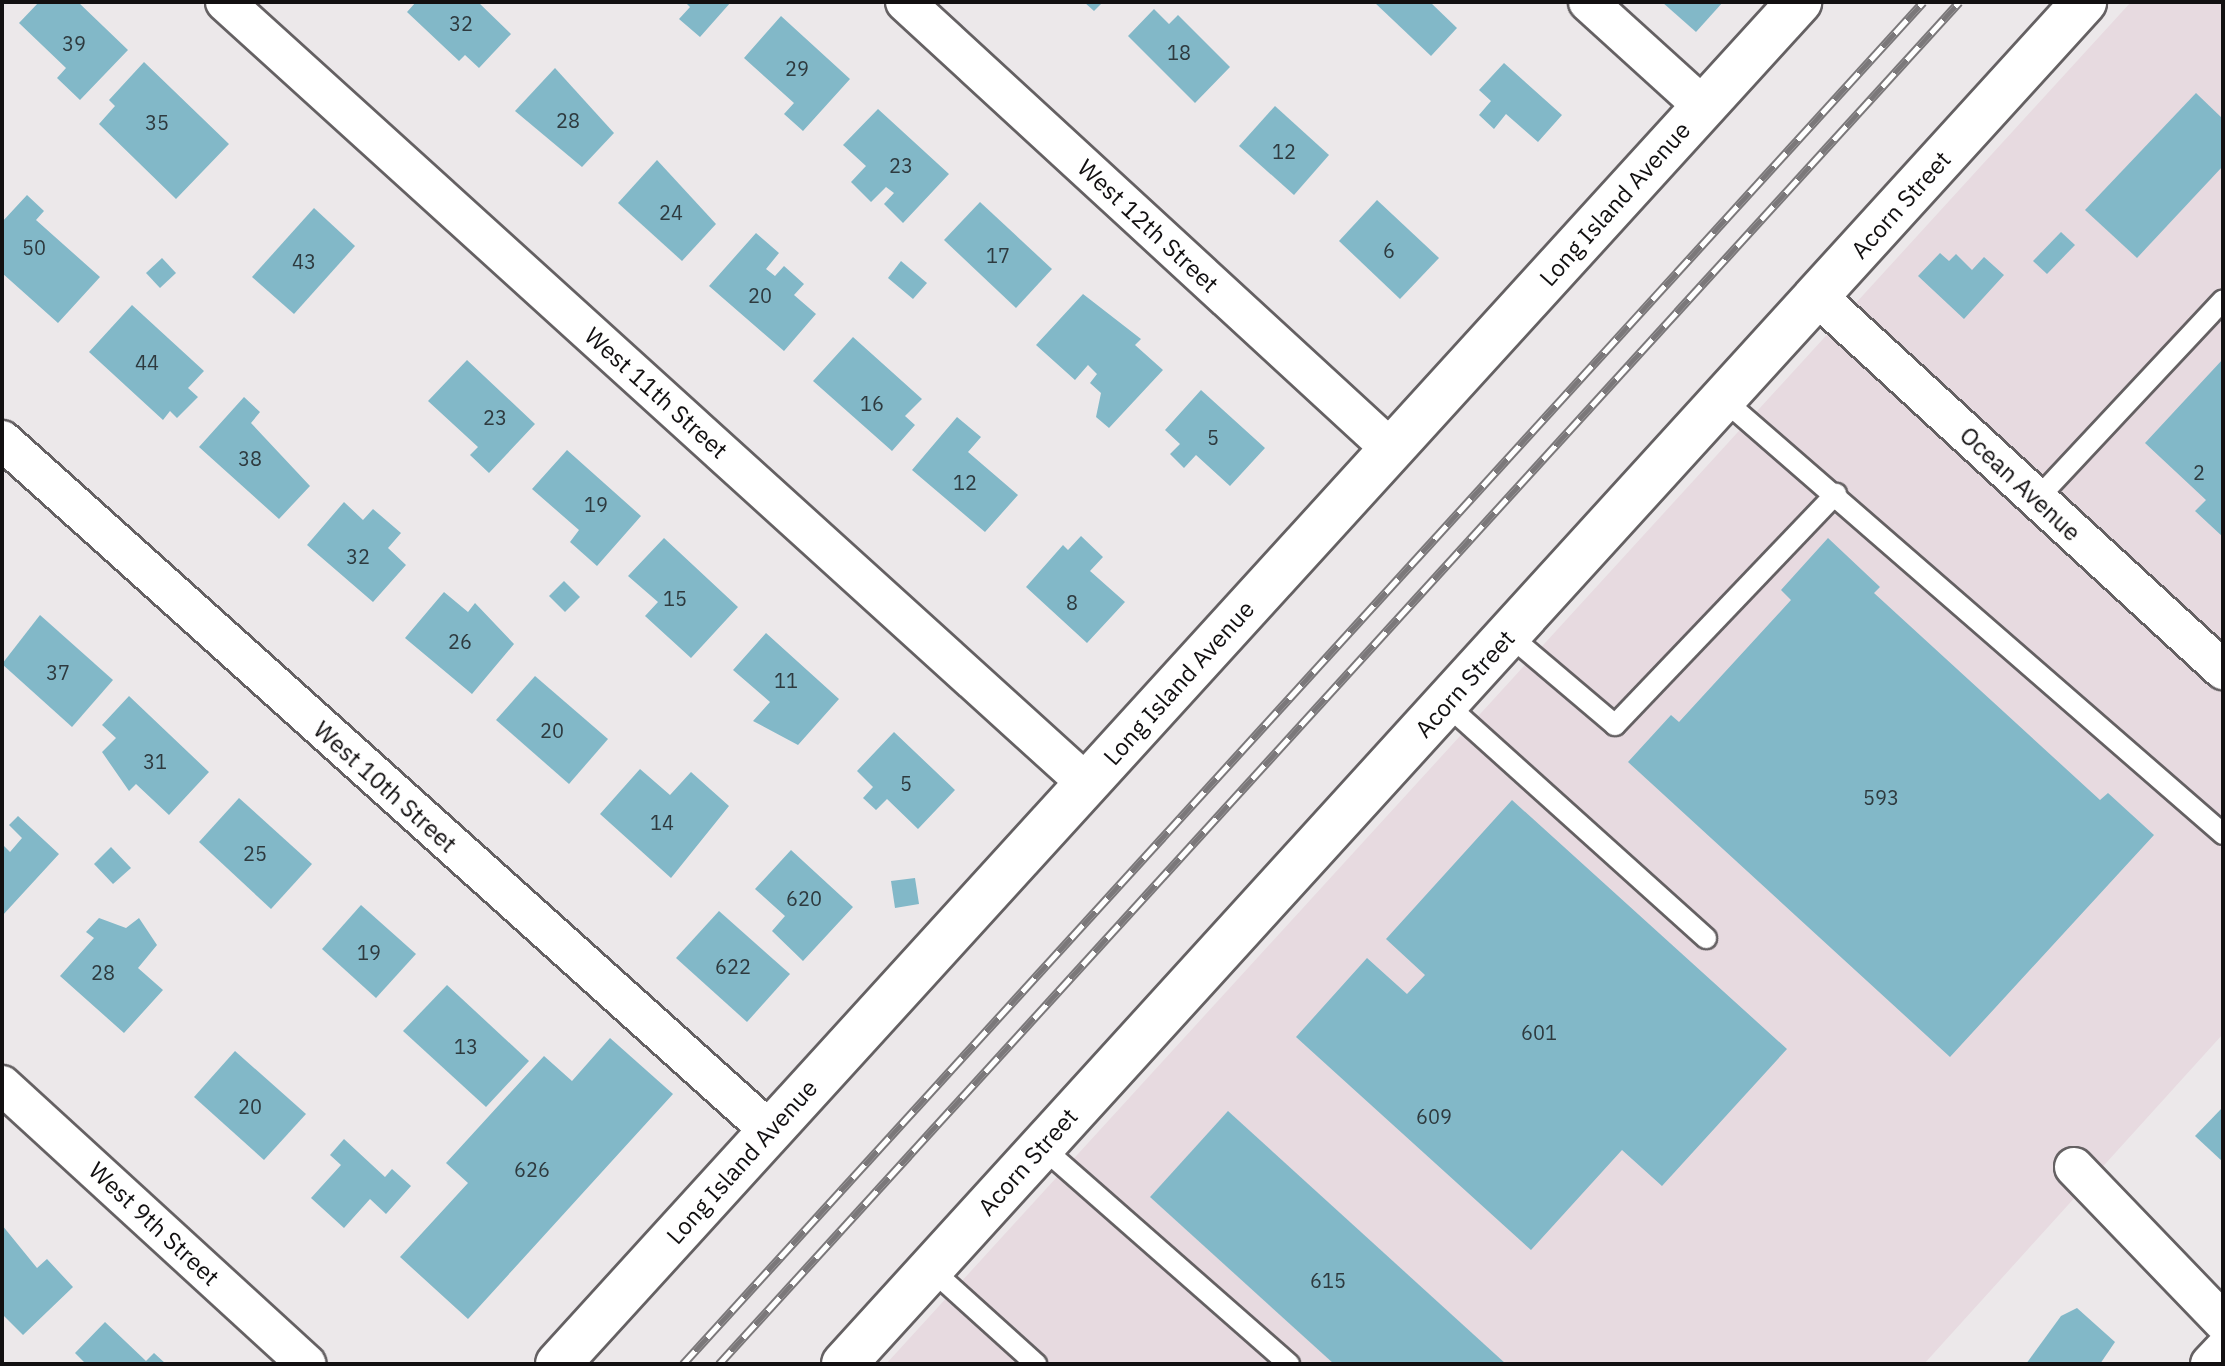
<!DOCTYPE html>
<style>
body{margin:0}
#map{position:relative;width:2225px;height:1366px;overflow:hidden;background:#ece8ea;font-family:"IBM Plex Sans",sans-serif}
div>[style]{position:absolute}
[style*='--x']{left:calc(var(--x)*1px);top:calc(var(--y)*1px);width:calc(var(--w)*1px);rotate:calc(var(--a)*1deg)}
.built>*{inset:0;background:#e7dae0}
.building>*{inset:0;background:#82b8c8}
.roads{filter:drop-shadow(2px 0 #656163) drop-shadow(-2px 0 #656163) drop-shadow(0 2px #656163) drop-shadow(0 -2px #656163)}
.service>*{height:20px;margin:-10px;padding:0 10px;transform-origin:10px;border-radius:10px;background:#fff}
.minor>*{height:38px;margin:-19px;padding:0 19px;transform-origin:19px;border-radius:19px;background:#fff}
.tertiary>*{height:44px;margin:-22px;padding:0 22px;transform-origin:22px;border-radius:22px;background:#fff}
.rail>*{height:9px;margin-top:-4.5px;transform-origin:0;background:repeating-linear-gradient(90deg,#fff 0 18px,#7b787a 0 36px);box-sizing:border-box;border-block:2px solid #7b787a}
span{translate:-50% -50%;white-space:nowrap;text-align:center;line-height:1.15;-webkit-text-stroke:8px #fff;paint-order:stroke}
.number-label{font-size:20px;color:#2e3a3f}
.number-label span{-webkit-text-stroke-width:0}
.street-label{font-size:24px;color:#121011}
.frame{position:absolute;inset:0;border:4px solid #121011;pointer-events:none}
</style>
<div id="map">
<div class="built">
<i style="clip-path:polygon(2131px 2px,2223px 2px,2223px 1034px,1924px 1364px,886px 1364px)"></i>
</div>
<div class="building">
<i style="clip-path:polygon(39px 2px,78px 2px,128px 50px,80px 100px,57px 78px,66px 68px,19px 23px)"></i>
<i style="clip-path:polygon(416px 2px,478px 2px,511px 34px,479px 68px,465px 55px,459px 61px,407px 12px)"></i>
<i style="clip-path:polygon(685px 2px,731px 2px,700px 37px,679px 19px,690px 7px)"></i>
<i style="clip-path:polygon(1084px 2px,1103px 2px,1094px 11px)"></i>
<i style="clip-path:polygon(1374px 2px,1430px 2px,1457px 28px,1431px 56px)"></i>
<i style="clip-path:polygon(1662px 2px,1723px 2px,1696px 32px)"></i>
<i style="clip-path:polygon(1154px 9px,1169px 24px,1178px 15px,1230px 67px,1195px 103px,1128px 36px)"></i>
<i style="clip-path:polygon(781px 16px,850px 79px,803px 131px,784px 114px,794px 103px,744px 58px)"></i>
<i style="clip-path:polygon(144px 62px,229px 144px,176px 199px,99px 124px,115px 106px,109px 100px)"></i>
<i style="clip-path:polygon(1504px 63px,1562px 115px,1538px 142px,1506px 114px,1494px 129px,1479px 115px,1491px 101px,1479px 90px)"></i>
<i style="clip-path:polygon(555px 68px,614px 133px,582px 167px,515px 111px)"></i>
<i style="clip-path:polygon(2196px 93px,2223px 119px,2223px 166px,2137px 258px,2085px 210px)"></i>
<i style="clip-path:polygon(1275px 106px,1329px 155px,1294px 195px,1239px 146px)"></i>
<i style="clip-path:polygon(878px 109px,949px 174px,903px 223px,884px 204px,894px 193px,886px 187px,871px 202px,851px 182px,866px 166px,843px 145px)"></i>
<i style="clip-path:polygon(657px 160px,716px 224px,682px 261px,618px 203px)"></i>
<i style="clip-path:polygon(27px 195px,44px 211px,36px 220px,100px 277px,58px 323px,2px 273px,2px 222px)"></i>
<i style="clip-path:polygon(1377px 200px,1439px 258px,1400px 299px,1339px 241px)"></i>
<i style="clip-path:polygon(980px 202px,1052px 269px,1016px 308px,944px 240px)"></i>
<i style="clip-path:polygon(314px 208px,355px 246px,294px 314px,252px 277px)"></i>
<i style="clip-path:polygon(2061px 232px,2075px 245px,2047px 274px,2033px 261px)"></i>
<i style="clip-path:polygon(756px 233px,779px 253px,766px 269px,775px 276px,784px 266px,804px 284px,794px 295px,816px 314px,784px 351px,709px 286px)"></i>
<i style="clip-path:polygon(1940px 253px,1949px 261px,1956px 254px,1972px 270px,1984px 257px,2004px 275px,1964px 319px,1918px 276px)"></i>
<i style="clip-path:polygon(162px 258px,176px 273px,160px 288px,146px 273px)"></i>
<i style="clip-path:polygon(901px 261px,927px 283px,913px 299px,888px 278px)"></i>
<i style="clip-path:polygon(1083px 294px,1141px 339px,1135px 345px,1163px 370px,1109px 428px,1096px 417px,1101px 393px,1090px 383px,1097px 374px,1088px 365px,1075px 380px,1036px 345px)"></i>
<i style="clip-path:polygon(132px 305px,204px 371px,188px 388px,198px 397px,177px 418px,170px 411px,163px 420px,89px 352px)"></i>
<i style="clip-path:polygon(853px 337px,922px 399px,905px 416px,915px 425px,892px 451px,813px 381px)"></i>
<i style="clip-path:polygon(2223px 359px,2223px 537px,2195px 511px,2206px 500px,2145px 443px)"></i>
<i style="clip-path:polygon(467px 360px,535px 424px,489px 473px,470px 455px,478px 447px,428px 401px)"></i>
<i style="clip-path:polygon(1201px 390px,1265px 448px,1230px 486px,1196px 455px,1184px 468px,1170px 454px,1180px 444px,1165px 430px)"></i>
<i style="clip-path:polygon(244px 397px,260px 412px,251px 423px,310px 486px,279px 519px,199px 447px)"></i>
<i style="clip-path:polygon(957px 417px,981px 437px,968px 452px,1018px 495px,985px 532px,912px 470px)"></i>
<i style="clip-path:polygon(567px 450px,641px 516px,597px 566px,570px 542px,579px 530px,532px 489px)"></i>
<i style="clip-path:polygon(344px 502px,363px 520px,373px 509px,401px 533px,388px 548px,406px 565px,373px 602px,307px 545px)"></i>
<i style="clip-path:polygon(1081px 536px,1103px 557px,1090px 571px,1125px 602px,1087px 643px,1026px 587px,1063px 545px,1068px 550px)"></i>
<i style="clip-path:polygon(664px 538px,738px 607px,691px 658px,645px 616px,658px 602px,628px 576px)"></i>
<i style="clip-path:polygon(1828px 538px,1880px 587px,1874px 593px,2100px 800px,2108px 793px,2154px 835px,1950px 1057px,1628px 762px,1671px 715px,1679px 722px,1791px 600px,1781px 590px)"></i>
<i style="clip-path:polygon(564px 581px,580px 597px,565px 612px,549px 596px)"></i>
<i style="clip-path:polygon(444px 592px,468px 612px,475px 603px,514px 644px,472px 694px,405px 638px)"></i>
<i style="clip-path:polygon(40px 615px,113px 680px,72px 727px,2px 664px)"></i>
<i style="clip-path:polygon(766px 633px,839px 699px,798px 745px,753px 721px,770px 702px,733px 670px)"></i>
<i style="clip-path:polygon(535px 676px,608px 739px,569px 784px,496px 720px)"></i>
<i style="clip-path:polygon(129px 696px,209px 772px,169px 815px,136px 784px,129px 791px,102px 752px,116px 738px,102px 725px)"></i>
<i style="clip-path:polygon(894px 732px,955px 790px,918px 829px,887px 799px,876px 810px,863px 798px,873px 787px,857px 771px)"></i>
<i style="clip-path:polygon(640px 769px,670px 795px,691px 772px,729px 806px,671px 878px,600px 814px)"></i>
<i style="clip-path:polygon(239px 798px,312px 864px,271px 909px,199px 842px)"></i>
<i style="clip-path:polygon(1512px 800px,1787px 1049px,1662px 1186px,1622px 1150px,1531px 1250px,1296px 1037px,1367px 958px,1407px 994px,1425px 975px,1386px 939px)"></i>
<i style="clip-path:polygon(18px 816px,59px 854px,2px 916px,2px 844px,10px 852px,22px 838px,9px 825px)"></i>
<i style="clip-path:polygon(111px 847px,131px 868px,113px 884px,94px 864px)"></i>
<i style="clip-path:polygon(791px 850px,853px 907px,803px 961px,772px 931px,785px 916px,755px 889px)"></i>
<i style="clip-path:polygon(915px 878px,919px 904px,895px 908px,891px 881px)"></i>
<i style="clip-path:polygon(361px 905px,416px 954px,376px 998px,322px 949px)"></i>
<i style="clip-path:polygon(719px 911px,790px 974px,747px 1022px,676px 958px)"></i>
<i style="clip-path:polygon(99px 918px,126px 928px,139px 918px,157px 945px,138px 968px,163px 990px,124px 1033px,60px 976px,94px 938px,86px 932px)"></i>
<i style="clip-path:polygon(447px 985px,529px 1061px,486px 1107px,403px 1031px)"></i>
<i style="clip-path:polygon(610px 1038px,673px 1094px,468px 1319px,400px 1257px,468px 1183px,446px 1163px,544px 1056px,572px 1081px)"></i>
<i style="clip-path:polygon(235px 1051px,306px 1114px,264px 1160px,194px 1097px)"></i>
<i style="clip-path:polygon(2223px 1107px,2223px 1162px,2195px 1136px)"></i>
<i style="clip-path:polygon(1228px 1111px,1506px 1364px,1334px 1364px,1150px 1197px)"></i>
<i style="clip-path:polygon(344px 1139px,385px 1177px,392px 1169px,411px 1186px,386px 1214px,370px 1199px,344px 1228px,311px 1198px,341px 1165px,330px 1155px)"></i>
<i style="clip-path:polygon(2px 1225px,37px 1268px,47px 1259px,73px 1287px,23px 1335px,2px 1314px)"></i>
<i style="clip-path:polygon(2077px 1308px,2115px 1342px,2100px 1364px,2026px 1364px,2061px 1316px)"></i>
<i style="clip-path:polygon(105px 1322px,146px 1361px,154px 1353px,166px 1364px,86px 1364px,75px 1353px)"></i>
</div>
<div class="roads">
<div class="service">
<i style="--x:1724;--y:400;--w:661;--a:41.01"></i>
<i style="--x:2037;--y:499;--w:272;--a:-46.9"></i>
<i style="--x:1509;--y:635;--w:139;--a:40.3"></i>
<i style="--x:1615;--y:725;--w:320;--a:-46.3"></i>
<i style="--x:1446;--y:704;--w:350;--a:42"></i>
<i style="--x:1042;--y:1147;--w:329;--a:41.3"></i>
<i style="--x:931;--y:1269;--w:142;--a:42.1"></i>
</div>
<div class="minor">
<i style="--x:225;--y:2;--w:1164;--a:42.21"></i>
<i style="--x:905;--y:2;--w:662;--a:42.61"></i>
<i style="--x:1588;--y:2;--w:156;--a:42.2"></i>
<i style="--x:1818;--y:297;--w:551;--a:42.64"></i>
<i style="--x:2;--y:440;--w:1033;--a:41.98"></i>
<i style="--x:2;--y:1085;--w:413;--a:42.5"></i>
<i style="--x:2074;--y:1167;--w:215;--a:46.1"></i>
<i style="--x:2210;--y:1364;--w:19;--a:-47"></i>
</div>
<div class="tertiary">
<i style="--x:558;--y:1364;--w:1843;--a:-47.66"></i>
<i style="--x:844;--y:1364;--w:1842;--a:-47.68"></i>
</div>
</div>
<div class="rail">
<i style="--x:683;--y:1364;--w:1842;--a:-47.68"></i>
<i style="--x:719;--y:1364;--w:1842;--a:-47.68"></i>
</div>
<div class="number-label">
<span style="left:461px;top:23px">32</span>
<span style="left:74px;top:43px">39</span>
<span style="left:1179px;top:52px">18</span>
<span style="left:797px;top:68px">29</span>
<span style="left:568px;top:120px">28</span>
<span style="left:157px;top:122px">35</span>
<span style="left:1284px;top:151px">12</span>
<span style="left:901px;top:165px">23</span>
<span style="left:671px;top:212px">24</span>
<span style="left:34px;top:247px">50</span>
<span style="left:1389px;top:250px">6</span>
<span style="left:998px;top:255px">17</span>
<span style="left:304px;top:261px">43</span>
<span style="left:760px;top:295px">20</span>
<span style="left:147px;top:362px">44</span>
<span style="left:872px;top:403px">16</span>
<span style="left:495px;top:417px">23</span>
<span style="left:1213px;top:437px">5</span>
<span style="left:250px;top:458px">38</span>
<span style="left:2199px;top:472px">2</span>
<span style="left:965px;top:482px">12</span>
<span style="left:596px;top:504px">19</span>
<span style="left:358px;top:556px">32</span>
<span style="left:675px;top:598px">15</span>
<span style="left:1072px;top:602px">8</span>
<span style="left:460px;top:641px">26</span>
<span style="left:58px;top:672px">37</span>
<span style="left:786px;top:680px">11</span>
<span style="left:552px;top:730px">20</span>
<span style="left:155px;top:761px">31</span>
<span style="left:906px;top:783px">5</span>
<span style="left:1881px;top:797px">593</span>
<span style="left:662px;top:822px">14</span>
<span style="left:255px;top:853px">25</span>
<span style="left:804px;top:898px">620</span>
<span style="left:369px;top:952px">19</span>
<span style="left:733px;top:966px">622</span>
<span style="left:103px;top:972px">28</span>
<span style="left:1539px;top:1032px">601</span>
<span style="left:466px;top:1046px">13</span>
<span style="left:250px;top:1106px">20</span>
<span style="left:1434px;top:1116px">609</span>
<span style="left:532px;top:1169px">626</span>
<span style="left:1328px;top:1280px">615</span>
</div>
<div class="street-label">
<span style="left:1615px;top:204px;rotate:-48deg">Long Island Avenue</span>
<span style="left:1901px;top:205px;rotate:-48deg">Acorn Street</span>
<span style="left:1148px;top:226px;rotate:43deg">West 12th Street</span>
<span style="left:656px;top:393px;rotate:42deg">West 11th Street</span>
<span style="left:2020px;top:484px;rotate:43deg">Ocean Avenue</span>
<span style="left:1179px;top:683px;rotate:-48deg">Long Island Avenue</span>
<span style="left:1465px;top:684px;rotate:-48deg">Acorn Street</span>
<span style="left:385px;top:787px;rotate:42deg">West 10th Street</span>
<span style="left:742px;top:1162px;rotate:-48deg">Long Island Avenue</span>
<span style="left:1028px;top:1162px;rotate:-48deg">Acorn Street</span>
<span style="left:154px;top:1224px;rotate:43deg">West 9th Street</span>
</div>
<div class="frame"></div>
</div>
